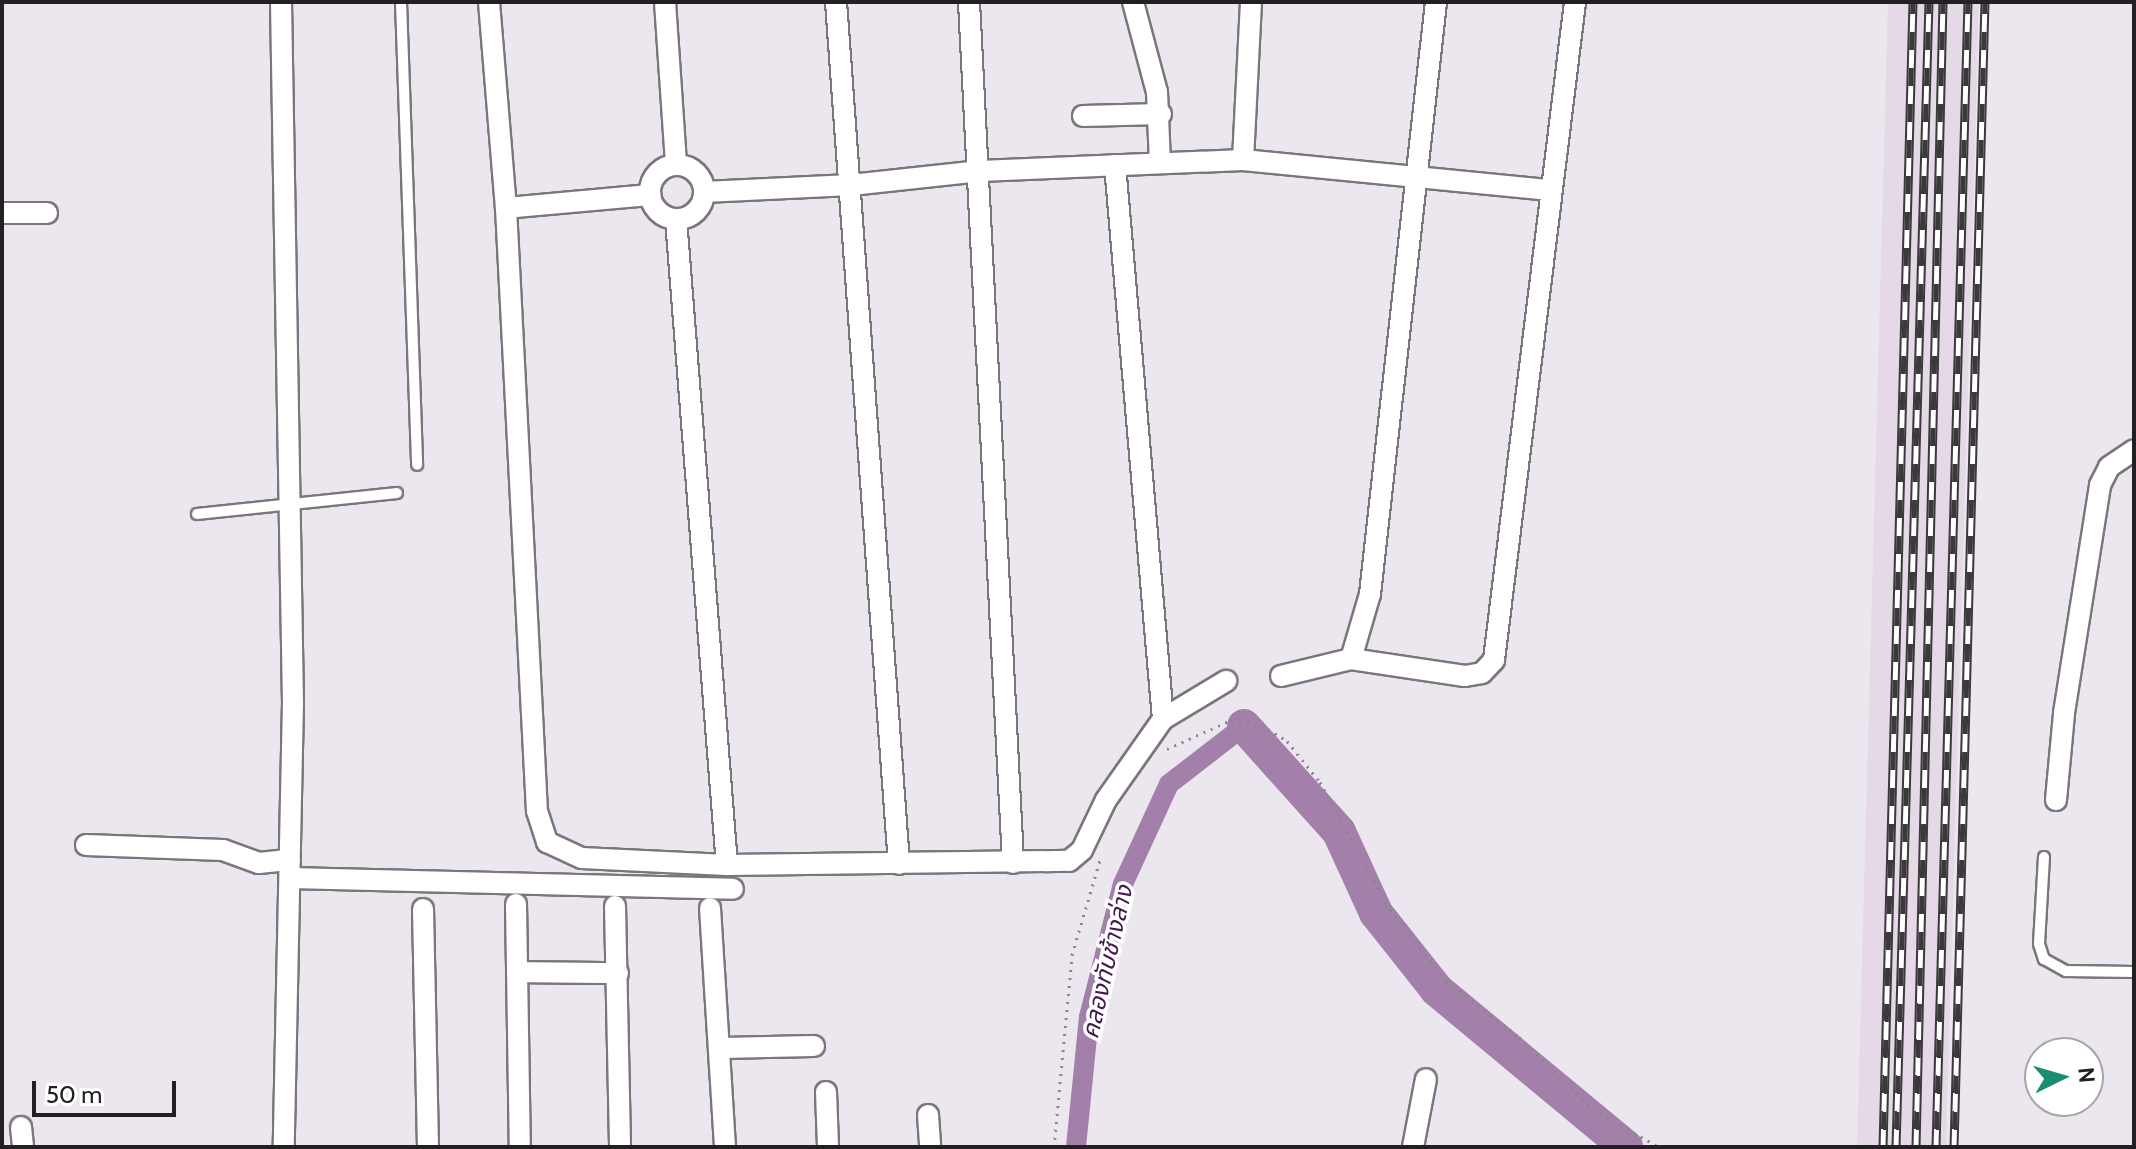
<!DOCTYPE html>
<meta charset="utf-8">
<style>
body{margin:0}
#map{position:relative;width:2136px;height:1149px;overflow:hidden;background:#ece6ee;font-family:Cabin,"Noto Sans Thai",sans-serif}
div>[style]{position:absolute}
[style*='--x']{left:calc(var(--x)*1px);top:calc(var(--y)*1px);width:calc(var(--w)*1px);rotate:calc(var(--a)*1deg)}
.built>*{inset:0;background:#e5d9e7}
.canal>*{height:20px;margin:-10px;padding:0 10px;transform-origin:10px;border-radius:10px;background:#a280a9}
.river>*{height:34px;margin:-17px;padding:0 17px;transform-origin:17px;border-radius:17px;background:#a280a9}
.path>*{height:3px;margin-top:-1.5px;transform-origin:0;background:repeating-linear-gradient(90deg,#8a868b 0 2px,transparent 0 8px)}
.roads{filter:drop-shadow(2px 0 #7b757c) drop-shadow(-2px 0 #7b757c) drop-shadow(0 2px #7b757c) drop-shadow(0 -2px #7b757c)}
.lane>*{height:10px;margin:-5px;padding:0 5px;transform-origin:5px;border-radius:5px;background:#fff}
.street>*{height:20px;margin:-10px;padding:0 10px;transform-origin:10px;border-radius:10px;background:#fff}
.street>.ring{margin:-10px;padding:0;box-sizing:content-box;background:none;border:20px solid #fff;border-radius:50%}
.rail>*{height:9px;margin-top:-4.5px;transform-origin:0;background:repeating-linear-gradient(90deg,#fff 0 18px,#3c393c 0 36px);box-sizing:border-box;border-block:2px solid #3c393c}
span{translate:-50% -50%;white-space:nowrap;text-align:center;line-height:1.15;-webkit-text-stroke:7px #fff;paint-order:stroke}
.water-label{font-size:24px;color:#43184d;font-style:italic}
.frame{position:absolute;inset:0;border:4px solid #232023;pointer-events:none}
.north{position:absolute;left:2024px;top:1037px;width:80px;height:80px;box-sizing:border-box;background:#fff;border:2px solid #a7a6a7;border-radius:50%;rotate:85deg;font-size:22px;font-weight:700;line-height:32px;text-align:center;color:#232023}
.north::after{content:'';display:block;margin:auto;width:28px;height:36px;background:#1a8e70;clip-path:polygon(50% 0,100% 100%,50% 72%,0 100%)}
.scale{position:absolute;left:32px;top:1081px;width:144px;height:36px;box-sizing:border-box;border:4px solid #232023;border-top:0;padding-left:10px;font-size:24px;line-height:28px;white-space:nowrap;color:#232023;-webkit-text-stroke:6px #fff;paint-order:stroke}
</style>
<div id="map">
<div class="built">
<i style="clip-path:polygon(1888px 2px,1979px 2px,1946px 1147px,1857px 1147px)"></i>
</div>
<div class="canal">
<i style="--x:1076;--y:1147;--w:131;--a:-84.3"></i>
<i style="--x:1089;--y:1017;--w:137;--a:-75.7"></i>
<i style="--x:1123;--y:884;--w:110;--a:-65.3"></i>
<i style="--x:1169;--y:784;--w:95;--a:-37.7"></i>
</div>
<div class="river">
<i style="--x:1244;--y:726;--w:142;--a:48.1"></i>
<i style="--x:1339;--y:832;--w:89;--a:65.4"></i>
<i style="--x:1376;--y:913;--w:98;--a:51.6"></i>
<i style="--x:1437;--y:990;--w:246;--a:39.7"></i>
</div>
<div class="path">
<i style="--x:1167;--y:749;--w:70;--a:-24.4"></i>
<i style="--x:1231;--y:720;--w:38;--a:14"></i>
<i style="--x:1268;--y:729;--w:22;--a:32"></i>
<i style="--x:1287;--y:741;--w:53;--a:51.2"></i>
<i style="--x:1320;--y:782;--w:146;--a:61.3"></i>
<i style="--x:1390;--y:910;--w:90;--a:51.7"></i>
<i style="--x:1446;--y:981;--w:92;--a:37.5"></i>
<i style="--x:1519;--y:1037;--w:103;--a:44.6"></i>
<i style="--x:1592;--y:1109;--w:77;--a:29.6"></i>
<i style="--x:1054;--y:1147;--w:193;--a:-84.6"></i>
<i style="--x:1072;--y:955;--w:99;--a:-73.6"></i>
</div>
<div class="roads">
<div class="lane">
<i style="--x:401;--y:2;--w:463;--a:88"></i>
<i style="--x:197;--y:514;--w:201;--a:-6"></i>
<i style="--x:2044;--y:857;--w:87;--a:93.3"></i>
<i style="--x:2039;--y:944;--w:16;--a:72"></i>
<i style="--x:2044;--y:959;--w:25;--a:29"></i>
<i style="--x:2066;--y:971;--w:68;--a:0.8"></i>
</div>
<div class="street">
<i style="--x:281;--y:2;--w:700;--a:89.02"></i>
<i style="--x:293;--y:702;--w:445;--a:91.2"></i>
<i style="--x:489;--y:2;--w:207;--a:85.3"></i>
<i style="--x:506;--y:208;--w:604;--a:87.06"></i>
<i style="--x:537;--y:811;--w:33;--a:72"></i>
<i style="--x:547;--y:842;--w:38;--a:25"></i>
<i style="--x:582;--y:858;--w:145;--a:2.8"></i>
<i style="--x:727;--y:865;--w:342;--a:-0.7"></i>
<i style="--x:1069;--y:861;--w:17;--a:-40"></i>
<i style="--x:1082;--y:850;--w:55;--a:-64.4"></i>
<i style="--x:1106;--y:800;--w:99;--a:-54.9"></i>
<i style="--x:1163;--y:719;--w:74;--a:-31.1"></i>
<i style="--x:665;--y:2;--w:163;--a:86.1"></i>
<i style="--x:836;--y:2;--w:864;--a:85.82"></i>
<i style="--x:969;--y:2;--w:862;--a:87.07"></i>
<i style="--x:1133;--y:2;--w:93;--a:75.1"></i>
<i style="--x:1157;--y:92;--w:71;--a:87.6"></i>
<i style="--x:1083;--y:116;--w:78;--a:-1.5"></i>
<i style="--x:1243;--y:160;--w:158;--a:-87.1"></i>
<i style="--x:1115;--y:165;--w:556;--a:85.05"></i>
<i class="ring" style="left:650px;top:165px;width:34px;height:34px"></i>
<i style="--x:704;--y:192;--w:147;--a:-2.7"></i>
<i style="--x:851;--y:185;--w:130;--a:-6.2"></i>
<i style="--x:980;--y:171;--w:263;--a:-2.4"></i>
<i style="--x:1243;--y:160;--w:306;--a:5.6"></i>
<i style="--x:506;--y:208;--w:145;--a:-5.2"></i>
<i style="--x:2;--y:213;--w:45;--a:0"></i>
<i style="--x:676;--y:219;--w:648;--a:85.49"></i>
<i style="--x:1351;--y:659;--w:68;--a:-73.7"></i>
<i style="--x:1370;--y:594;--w:596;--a:-83.64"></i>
<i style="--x:1281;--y:676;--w:72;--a:-13.7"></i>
<i style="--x:1351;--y:659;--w:115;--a:8.5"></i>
<i style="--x:1465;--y:676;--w:17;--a:-10"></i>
<i style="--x:1482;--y:673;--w:18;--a:-47"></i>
<i style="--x:1494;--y:660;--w:663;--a:-82.98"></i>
<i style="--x:2056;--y:800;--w:87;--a:-84.7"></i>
<i style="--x:2064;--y:713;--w:231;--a:-81"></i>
<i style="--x:2100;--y:485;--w:20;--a:-63"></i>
<i style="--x:2109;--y:467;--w:30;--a:-34"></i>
<i style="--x:86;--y:845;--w:137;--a:2.1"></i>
<i style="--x:223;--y:850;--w:38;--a:20"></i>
<i style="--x:259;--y:863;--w:31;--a:-6"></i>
<i style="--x:290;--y:878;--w:443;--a:1.4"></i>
<i style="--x:516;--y:904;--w:243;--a:89.1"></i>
<i style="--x:615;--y:906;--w:241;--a:88.8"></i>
<i style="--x:710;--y:908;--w:239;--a:86.4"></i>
<i style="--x:423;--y:909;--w:238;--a:88.8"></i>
<i style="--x:517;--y:972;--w:101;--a:0.6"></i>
<i style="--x:721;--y:1048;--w:93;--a:-1.2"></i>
<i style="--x:826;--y:1092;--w:55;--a:87.9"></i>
<i style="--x:928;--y:1115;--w:32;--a:86"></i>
<i style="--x:21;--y:1127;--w:20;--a:84"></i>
<i style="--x:1413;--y:1147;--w:69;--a:-79.2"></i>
</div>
</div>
<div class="rail">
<i style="--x:1883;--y:1147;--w:1145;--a:-88.5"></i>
<i style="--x:1896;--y:1147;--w:1145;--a:-88.35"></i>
<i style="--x:1916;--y:1147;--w:1145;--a:-88.65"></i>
<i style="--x:1936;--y:1147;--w:1145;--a:-88.4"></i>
<i style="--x:1954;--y:1147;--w:1145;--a:-88.45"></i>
</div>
<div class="water-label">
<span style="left:1107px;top:962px;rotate:-77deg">คลองทับช้างล่าง</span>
</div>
<div class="frame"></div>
<div class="north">N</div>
<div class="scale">50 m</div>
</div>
